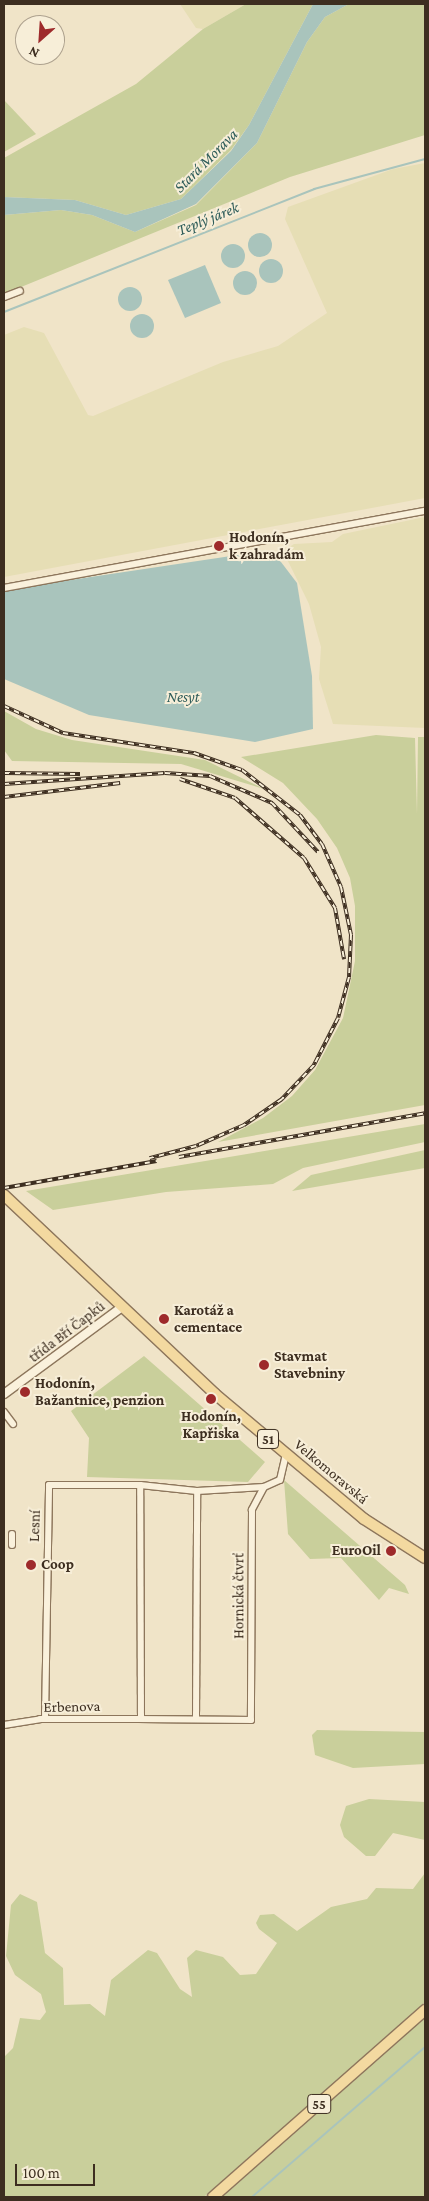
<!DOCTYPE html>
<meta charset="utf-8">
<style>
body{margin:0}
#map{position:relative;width:429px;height:2201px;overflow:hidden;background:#f0e4c8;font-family:"Crimson Pro",serif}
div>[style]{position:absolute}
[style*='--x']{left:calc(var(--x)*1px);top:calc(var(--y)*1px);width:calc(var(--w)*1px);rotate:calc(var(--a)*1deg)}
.farmland>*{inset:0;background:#e6deb5}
.green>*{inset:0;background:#c9cf9b}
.water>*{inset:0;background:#a9c4bc}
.round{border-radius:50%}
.stream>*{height:2px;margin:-1px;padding:0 1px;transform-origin:1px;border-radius:1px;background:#a9c4bc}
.roads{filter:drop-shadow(1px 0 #8d765c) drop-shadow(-1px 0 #8d765c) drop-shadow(0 1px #8d765c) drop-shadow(0 -1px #8d765c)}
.minor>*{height:6px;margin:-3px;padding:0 3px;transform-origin:3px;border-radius:3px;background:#faf1dc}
.tertiary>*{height:8px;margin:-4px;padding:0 4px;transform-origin:4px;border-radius:4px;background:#faf1dc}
.primary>*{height:10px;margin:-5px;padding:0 5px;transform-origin:5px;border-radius:5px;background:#f3d9a0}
.rail>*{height:4px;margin-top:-2px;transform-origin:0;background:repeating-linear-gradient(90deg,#f7eed8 0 5.5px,#3d2e20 0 11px);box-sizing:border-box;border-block:1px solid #3d2e20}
.dots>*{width:14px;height:14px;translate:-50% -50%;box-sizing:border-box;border:2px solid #f7eed8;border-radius:50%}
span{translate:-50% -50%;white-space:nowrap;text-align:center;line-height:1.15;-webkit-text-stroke:4px #f7eed8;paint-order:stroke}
.shield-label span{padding:1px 4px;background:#f7eed8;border:1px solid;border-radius:4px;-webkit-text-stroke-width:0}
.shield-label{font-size:14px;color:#3d2e20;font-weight:700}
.poi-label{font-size:15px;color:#3d2e20;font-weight:700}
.left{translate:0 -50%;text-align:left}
.right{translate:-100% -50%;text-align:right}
.street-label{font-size:15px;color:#3d2e20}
.water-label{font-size:16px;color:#2f5d5a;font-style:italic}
.frame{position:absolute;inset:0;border:5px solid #3d2e20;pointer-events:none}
.north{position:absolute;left:15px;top:15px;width:50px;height:50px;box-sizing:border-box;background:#f7eed8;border:1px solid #ada18e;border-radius:50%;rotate:206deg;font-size:14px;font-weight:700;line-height:20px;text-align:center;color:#3d2e20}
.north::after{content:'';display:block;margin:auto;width:18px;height:22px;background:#9e2a2b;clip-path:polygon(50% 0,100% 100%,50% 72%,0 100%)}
.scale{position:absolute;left:15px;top:2164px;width:80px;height:22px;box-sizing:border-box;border:2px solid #3d2e20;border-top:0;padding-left:6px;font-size:15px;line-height:18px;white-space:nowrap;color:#3d2e20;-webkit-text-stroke:4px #f7eed8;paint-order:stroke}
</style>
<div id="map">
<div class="farmland">
<i style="clip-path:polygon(180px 4px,246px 4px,203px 29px,196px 28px)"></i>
<i style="clip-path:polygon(425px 163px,425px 498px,4px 577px,4px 335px,24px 327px,44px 333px,88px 415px,93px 416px,223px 362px,278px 346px,327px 313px,285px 219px,288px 207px,393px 169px)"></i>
<i style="clip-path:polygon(425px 517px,425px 728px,333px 724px,319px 679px,321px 647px,309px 604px,285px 555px,286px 549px,294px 544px,332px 542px,343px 534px)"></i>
</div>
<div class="green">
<i style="clip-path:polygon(246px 4px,313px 4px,249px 125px,231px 150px,181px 199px,126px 215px,75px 200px,4px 197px,4px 158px,136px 84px,203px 29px)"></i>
<i style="clip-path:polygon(349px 4px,425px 4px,425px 135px,290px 177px,4px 294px,4px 215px,61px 210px,92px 215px,135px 232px,196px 205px,257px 143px,307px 42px,325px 17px)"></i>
<i style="clip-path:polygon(4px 100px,36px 134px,4px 152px)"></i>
<i style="clip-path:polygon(4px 711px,36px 729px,72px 740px,205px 760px,264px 789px,181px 764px,12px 761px,4px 750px)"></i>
<i style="clip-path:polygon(376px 735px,415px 738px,417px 814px,418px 737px,425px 737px,425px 1105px,218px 1142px,263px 1118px,292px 1096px,315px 1070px,343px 1018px,355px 961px,355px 906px,350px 878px,337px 848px,317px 819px,283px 783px,241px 757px)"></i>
<i style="clip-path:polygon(425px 1124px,425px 1142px,303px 1168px,273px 1184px,166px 1192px,53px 1210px,26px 1191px)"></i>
<i style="clip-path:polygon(425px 1150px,425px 1168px,292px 1191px,311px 1175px)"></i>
<i style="clip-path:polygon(144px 1356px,265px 1462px,248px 1482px,87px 1477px,89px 1438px,71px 1411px)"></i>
<i style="clip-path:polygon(284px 1480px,405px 1585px,409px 1594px,389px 1588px,379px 1600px,341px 1558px,310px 1559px,288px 1534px)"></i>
<i style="clip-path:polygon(317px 1730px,425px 1732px,425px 1764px,353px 1768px,315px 1755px,312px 1735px)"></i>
<i style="clip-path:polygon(369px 1799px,425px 1802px,425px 1840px,393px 1833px,375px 1856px,366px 1856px,344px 1837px,340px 1825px,346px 1806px)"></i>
<i style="clip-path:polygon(425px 1873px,425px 2002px,204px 2197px,4px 2197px,4px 2057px,13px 2048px,20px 2018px,40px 2020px,46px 2012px,41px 1994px,15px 1975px,6px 1956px,11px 1905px,20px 1894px,37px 1902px,45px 1953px,63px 1968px,64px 2005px,90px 2004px,105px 2016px,111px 1980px,148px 1950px,157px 1953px,180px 1989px,192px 1997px,187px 1958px,196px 1950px,223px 1957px,240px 1975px,256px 1974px,277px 1943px,259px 1929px,256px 1923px,260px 1915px,274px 1914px,297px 1931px,331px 1907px,367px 1899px,376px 1888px,413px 1889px)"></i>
<i style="clip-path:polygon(425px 2018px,425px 2197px,222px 2197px,278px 2148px)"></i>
</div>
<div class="water">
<i style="clip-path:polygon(313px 4px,349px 4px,325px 17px,307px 42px,257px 143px,196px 204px,135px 232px,92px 215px,61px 210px,4px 215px,4px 197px,75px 200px,126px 215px,181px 199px,231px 151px,249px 125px)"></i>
<i class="round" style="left:248px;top:233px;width:24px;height:24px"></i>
<i class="round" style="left:221px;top:244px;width:24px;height:24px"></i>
<i class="round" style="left:259px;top:259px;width:24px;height:24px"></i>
<i style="clip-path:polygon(205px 265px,221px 303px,185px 318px,168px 280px)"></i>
<i class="round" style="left:233px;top:271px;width:24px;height:24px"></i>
<i class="round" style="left:118px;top:287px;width:24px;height:24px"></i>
<i class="round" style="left:130px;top:314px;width:24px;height:24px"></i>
<i style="clip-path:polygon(265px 551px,281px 562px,297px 583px,312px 676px,313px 729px,255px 742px,89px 715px,4px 679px,4px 590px)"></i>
</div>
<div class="stream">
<i style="--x:4;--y:312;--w:334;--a:-21.6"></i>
<i style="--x:314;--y:189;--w:115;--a:-15.1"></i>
<i style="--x:252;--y:2197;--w:229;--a:-40.9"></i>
</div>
<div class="roads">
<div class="minor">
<i style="--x:4;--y:297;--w:17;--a:-21"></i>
<i style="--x:4;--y:588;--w:428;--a:-10.4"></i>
<i style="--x:4;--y:1412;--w:15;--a:53"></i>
<i style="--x:140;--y:1485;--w:57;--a:6"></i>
<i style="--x:197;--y:1491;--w:67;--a:-3.4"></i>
<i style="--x:264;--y:1487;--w:26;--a:118"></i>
<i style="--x:252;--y:1510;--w:210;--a:90.3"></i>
<i style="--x:251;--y:1720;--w:110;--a:-179.5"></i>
<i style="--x:141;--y:1719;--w:234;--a:-90.2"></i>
<i style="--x:264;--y:1487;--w:17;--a:-24"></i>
<i style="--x:280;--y:1480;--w:28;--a:-77"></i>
<i style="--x:12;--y:1545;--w:11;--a:-90"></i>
<i style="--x:45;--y:1719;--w:234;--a:-89"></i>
<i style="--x:49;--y:1485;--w:91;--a:0"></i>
<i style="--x:196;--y:1719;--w:228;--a:-89.7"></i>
<i style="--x:4;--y:1725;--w:36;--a:-9"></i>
<i style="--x:40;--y:1719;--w:101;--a:0"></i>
</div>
<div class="tertiary">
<i style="--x:4;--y:1394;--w:147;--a:-36.4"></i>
</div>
<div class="primary">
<i style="--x:4;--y:1195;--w:290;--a:43.3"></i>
<i style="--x:215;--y:1394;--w:194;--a:40"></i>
<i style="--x:364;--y:1519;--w:72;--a:32.6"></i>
<i style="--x:213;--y:2197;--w:283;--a:-41.4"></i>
</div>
</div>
<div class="rail">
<i style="--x:4;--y:706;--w:65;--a:24.6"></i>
<i style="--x:63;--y:733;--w:133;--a:8.7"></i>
<i style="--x:194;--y:753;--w:51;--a:19.5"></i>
<i style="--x:242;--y:770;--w:73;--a:37.8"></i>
<i style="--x:300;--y:815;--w:36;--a:53"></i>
<i style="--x:322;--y:844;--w:47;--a:66.2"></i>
<i style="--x:341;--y:887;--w:49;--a:78.2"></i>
<i style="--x:351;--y:935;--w:42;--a:92.7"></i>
<i style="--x:349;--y:977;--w:42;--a:105"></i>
<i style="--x:338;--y:1018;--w:53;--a:117.1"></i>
<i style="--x:314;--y:1065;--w:47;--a:133.3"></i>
<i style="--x:282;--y:1099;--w:46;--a:145.6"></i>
<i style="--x:244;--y:1125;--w:52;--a:156.4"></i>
<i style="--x:196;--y:1146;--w:48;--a:165.4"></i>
<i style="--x:4;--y:773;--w:76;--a:0.8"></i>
<i style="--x:180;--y:779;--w:58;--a:19.1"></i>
<i style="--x:235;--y:798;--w:91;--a:41"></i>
<i style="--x:304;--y:858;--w:59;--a:58.2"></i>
<i style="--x:335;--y:908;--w:52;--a:80"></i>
<i style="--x:4;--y:784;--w:161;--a:-3.9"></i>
<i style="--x:165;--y:773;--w:45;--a:3.8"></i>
<i style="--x:210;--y:776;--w:68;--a:23.5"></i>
<i style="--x:272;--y:803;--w:67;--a:46.8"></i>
<i style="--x:4;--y:797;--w:117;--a:-6.9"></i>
<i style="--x:179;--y:1157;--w:250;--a:-10.1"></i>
<i style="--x:4;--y:1188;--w:155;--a:-10"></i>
</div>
<div class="dots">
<i style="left:219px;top:546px;background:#9e2a2b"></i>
<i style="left:164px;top:1319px;background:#9e2a2b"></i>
<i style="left:264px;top:1365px;background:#9e2a2b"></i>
<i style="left:25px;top:1392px;background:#9e2a2b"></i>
<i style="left:211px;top:1399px;background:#9e2a2b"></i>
<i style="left:391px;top:1551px;background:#9e2a2b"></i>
<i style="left:31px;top:1565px;background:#9e2a2b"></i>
</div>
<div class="shield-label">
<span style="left:268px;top:1439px">51</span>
<span style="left:319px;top:2104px">55</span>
</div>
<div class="poi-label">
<span class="left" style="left:229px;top:546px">Hodonín,<br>k zahradám</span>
<span class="left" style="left:174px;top:1319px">Karotáž a<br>cementace</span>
<span class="left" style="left:274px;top:1365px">Stavmat<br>Stavebniny</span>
<span class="left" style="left:35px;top:1392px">Hodonín,<br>Bažantnice, penzion</span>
<span style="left:211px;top:1425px">Hodonín,<br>Kapřiska</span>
<span class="right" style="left:381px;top:1551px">EuroOil</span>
<span class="left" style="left:41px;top:1565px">Coop</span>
</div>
<div class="street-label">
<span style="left:67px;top:1332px;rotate:-37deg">třída Bří Čapků</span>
<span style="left:331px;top:1472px;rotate:40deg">Velkomoravská</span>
<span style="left:35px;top:1526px;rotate:-88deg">Lesní</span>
<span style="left:239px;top:1596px;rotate:-90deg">Hornická čtvrť</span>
<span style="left:72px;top:1707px;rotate:-1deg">Erbenova</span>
</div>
<div class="water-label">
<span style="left:206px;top:161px;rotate:-45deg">Stará Morava</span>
<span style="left:208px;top:219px;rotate:-22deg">Teplý járek</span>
<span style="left:183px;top:697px">Nesyt</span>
</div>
<div class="frame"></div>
<div class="north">N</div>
<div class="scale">100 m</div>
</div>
